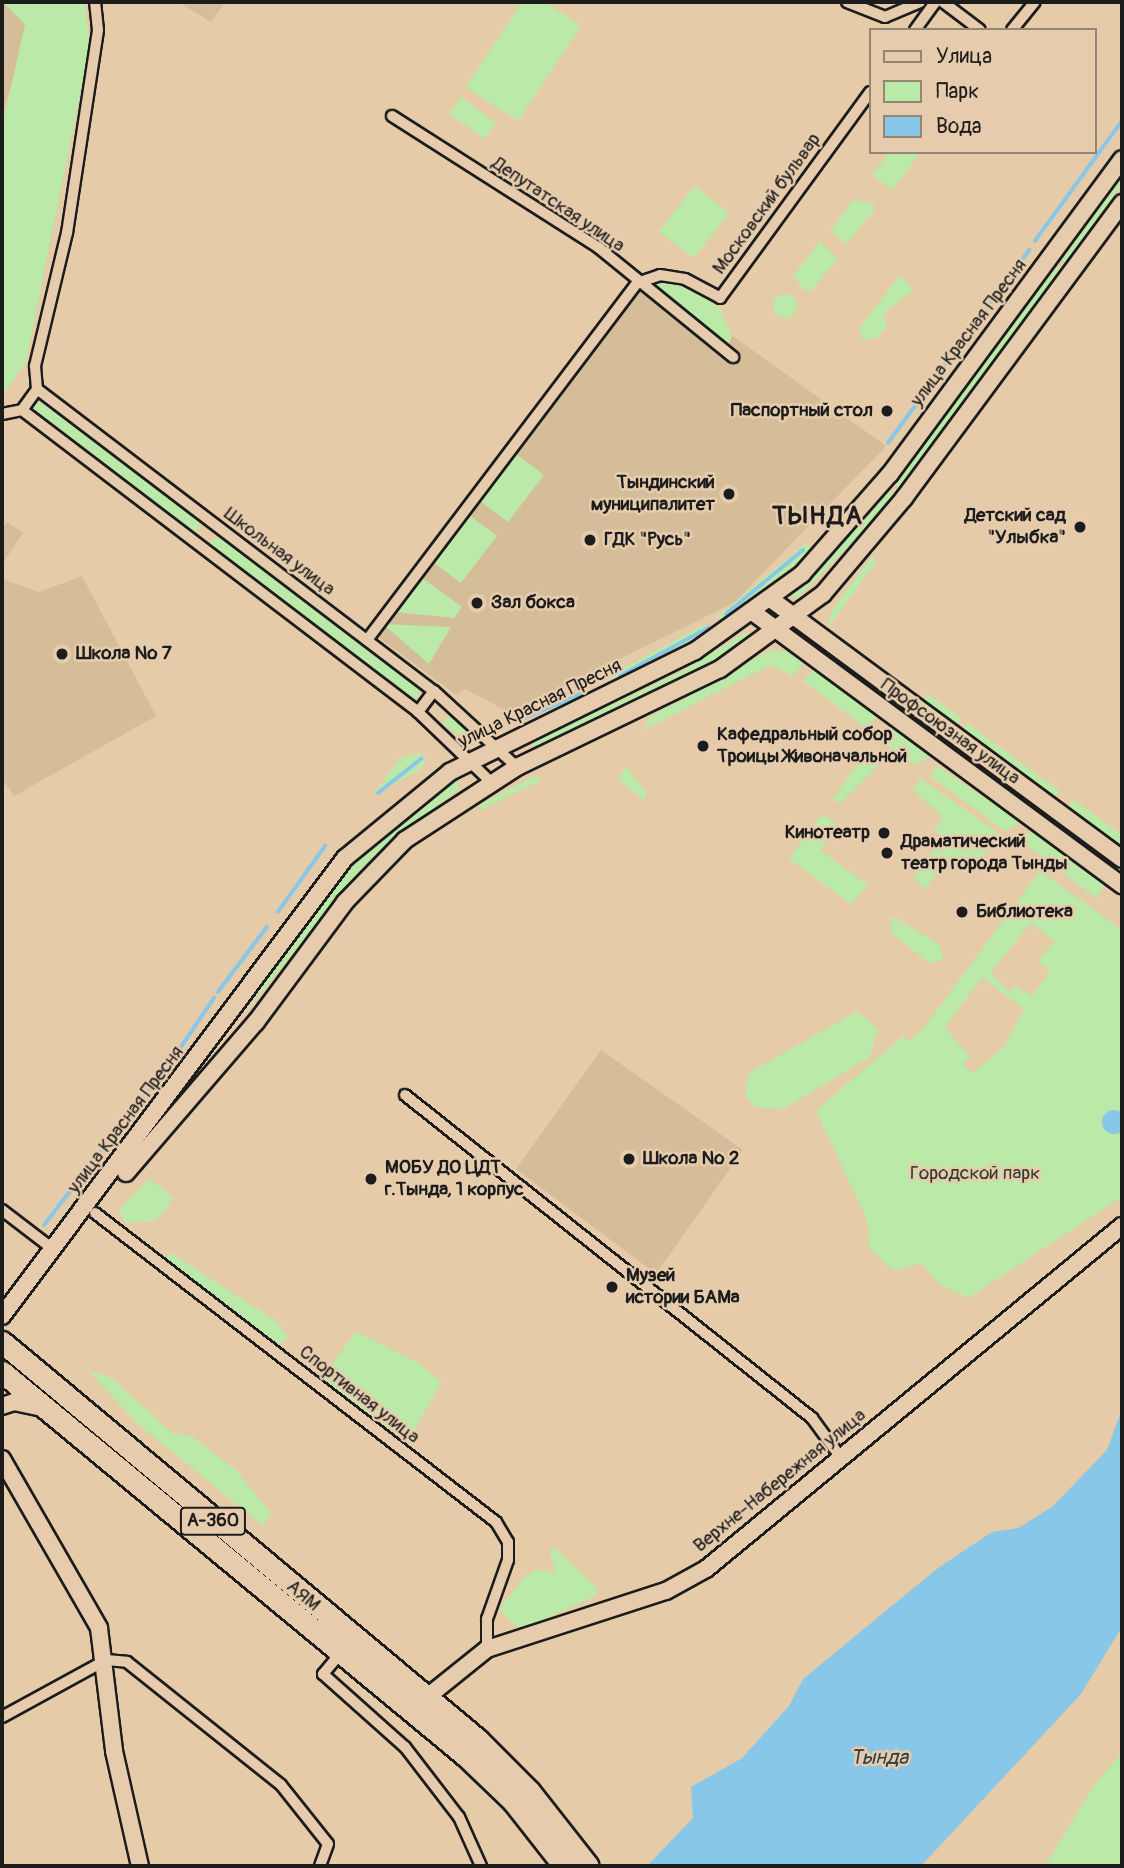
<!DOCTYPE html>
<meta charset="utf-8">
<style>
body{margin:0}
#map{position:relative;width:1124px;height:1868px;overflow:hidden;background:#e5cba8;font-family:Pangolin,sans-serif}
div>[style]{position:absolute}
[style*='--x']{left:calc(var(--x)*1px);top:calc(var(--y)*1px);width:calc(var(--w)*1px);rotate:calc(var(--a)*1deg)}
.built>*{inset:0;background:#d4bd98}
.green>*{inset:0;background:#bbe9a7}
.round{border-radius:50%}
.water>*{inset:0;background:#89c7e9}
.stream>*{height:3.5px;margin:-1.75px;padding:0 1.75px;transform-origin:1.75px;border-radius:1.75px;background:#89c7e9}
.roads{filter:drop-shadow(2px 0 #1c1c1c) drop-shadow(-2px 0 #1c1c1c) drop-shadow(0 2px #1c1c1c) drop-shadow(0 -2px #1c1c1c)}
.street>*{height:10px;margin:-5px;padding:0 5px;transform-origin:5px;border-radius:5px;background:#e6ccad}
.secondary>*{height:16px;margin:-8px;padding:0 8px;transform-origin:8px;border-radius:8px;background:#e6ccad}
.highway>*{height:21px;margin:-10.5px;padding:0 10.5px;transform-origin:10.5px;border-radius:10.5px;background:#e6ccad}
.dots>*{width:19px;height:19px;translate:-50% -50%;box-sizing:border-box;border:4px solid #e6ccad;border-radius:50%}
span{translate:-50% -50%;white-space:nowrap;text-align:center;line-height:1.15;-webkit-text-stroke:5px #e6ccad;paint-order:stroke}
.shield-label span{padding:2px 5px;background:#e6ccad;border:2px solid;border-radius:5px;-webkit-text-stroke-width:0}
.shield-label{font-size:18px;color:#1c1c1c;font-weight:700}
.street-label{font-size:19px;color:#1c1c1c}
.poi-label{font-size:19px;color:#1c1c1c;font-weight:700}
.right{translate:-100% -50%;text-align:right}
.left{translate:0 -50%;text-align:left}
.park-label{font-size:19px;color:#343b31}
.water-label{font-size:21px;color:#323e45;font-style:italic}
.district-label{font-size:26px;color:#1c1c1c;font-weight:700;letter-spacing:2px}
.frame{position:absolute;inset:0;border:4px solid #1c1c1c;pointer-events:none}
.legend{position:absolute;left:869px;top:28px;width:228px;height:126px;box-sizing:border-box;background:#e6ccad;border:2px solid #958673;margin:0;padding:9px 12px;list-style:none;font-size:21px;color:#1c1c1c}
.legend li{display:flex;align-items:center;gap:14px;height:35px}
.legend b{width:35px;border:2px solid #958673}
</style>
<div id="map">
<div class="built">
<i style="clip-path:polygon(2px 2px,36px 2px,2px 115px)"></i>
<i style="clip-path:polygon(178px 2px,225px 2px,211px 22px)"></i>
<i style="clip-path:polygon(645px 273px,886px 446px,735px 602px,511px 713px,465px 689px,456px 695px,374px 634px)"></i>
<i style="clip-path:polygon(7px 522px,23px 533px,2px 564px,2px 530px)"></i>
<i style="clip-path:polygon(82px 576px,156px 716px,14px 796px,2px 778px,2px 579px,39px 592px)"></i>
<i style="clip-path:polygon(601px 1050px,743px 1150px,656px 1274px,516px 1169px)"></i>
</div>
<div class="green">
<i style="clip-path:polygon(2px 2px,84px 2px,90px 45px,26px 362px,2px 396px,2px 128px,25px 24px)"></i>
<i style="clip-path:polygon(522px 2px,545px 2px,581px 26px,518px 121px,466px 87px)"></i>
<i style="clip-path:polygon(461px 97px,496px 123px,484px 139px,449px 113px)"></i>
<i style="clip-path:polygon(890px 152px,921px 152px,892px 190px,872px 175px)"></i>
<i style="clip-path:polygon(1122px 173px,1122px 185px,1065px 263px,1059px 258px)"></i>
<i style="clip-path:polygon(694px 186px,729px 213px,694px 258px,659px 232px)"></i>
<i style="clip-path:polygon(853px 200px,874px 204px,874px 211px,846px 244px,831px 230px)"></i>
<i style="clip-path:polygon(820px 241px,838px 259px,811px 291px,804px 290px,793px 276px)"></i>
<i style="clip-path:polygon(1054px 265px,1060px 269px,899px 489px,894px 484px)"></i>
<i style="clip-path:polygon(899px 276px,914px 289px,883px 315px,887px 325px,878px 338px,863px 340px,859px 329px)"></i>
<i style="clip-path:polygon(659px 279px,690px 288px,720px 308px,732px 336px,729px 344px,662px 298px,654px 284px)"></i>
<i class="round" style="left:773px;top:294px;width:24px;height:24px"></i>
<i style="clip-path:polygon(41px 402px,198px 520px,200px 529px,190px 532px,34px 413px,32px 403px)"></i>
<i style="clip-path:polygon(516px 454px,544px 475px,508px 522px,480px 501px)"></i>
<i style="clip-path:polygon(888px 491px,894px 495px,870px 525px,795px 600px,793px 594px)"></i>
<i style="clip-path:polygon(469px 515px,497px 536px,461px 583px,433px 562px)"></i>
<i style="clip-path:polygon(219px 537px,417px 686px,420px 697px,409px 698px,207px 543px)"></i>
<i style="clip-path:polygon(805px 544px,813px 550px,725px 624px,718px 616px)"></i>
<i style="clip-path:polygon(872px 557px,877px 561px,828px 628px,832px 610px)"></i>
<i style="clip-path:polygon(421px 577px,462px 607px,454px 618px,394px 612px)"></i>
<i style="clip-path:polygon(383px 624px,451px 627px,429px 664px)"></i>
<i style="clip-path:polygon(704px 625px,719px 629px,676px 656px,610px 683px,611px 675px)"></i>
<i style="clip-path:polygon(746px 632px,752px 638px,703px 670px,535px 750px,532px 742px,680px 672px)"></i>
<i style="clip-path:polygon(822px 648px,946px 739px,941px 746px,817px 654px)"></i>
<i style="clip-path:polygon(770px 650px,791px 652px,804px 663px,792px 676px,771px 665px,643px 730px,649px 718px)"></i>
<i style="clip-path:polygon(814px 668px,876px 717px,865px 727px,803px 681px)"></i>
<i style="clip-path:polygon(583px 689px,584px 698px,518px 721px,518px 717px)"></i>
<i style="clip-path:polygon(928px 694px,962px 719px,953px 730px,919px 705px)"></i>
<i style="clip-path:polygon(451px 713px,473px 732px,470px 741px,442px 724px)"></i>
<i style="clip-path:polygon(967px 723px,1060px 791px,1051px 802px,958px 733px)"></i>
<i style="clip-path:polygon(891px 727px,931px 756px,915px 765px,883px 742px)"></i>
<i style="clip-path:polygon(953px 744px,1122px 867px,1122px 877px,948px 750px)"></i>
<i style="clip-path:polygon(869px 748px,880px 758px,877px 767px,841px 803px,832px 800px)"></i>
<i style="clip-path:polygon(420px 753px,426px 760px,421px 769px,373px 795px,400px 758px)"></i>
<i style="clip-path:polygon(936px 765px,1021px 822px,1005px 831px,930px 776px)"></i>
<i style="clip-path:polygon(626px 767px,647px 793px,643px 800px,618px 779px)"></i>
<i style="clip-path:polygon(537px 775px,540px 781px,481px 810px,478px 805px)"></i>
<i style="clip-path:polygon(920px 778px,999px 833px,998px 842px,965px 872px,946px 862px,925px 889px,914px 878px,938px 842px,944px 846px,948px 840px,935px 831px,942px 816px,913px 790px)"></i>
<i style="clip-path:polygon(455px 780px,460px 788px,365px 864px,247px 1010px,291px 941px,358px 858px)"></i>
<i style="clip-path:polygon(1073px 799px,1122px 835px,1122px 854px,1064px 811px)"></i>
<i style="clip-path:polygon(822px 814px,837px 824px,820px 850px,868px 885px,851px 904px,789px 859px)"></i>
<i style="clip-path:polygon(1031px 830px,1106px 883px,1096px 898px,1020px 841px)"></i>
<i style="clip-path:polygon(evenodd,1040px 871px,1122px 930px,1122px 1197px,968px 1298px,939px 1284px,922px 1263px,894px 1271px,869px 1248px,867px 1220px,816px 1111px,903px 1036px,908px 1041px,923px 1029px,1040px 871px,1031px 923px,1055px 941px,1038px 961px,1050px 971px,1032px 996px,1015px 986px,1009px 992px,991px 972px,1031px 923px,1040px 871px,982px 978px,1024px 1009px,1004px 1047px,973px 1073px,963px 1064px,970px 1057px,945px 1027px,982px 978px)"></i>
<i style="clip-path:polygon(892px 916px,939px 944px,944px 960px,928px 963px,891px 932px)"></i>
<i style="clip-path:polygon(857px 1011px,878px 1029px,870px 1057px,783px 1109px,754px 1107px,745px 1094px,749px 1073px)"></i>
<i style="clip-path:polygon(149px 1179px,174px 1197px,157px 1220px,126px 1223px,118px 1211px)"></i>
<i style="clip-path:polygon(171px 1253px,276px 1321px,288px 1337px,280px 1345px,164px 1258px)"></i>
<i style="clip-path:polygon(356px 1331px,421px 1364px,441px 1383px,408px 1442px,321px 1379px)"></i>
<i style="clip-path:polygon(88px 1370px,111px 1378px,174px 1434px,192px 1436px,237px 1471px,271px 1514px,263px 1526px,138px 1424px)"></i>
<i style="clip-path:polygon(549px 1549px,556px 1549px,597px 1588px,595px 1596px,521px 1630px,499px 1610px,524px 1577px,535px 1570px,555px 1572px)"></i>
<i style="clip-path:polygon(1122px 1753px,1122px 1866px,1045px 1866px,1096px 1782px)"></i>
</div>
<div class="water">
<i class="round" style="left:1102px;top:1110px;width:24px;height:24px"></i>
<i style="clip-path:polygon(1122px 1409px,1122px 1627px,1081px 1694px,921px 1866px,647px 1866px,693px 1818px,691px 1787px,742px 1758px,789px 1706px,803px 1679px,938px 1568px,992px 1532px,1018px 1528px,1052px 1507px,1107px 1450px)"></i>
</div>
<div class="stream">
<i style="--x:1035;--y:241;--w:148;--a:-54.1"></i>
<i style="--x:888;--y:443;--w:239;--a:-53.8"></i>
<i style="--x:726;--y:614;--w:100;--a:-39.7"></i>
<i style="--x:620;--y:676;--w:100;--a:-28.6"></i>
<i style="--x:525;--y:718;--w:63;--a:-23.3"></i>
<i style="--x:378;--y:793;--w:55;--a:-38.3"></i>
<i style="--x:278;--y:912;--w:81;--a:-54.5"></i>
<i style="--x:218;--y:992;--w:81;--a:-53"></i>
<i style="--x:171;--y:1062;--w:77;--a:-56.1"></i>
<i style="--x:44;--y:1225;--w:192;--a:-52.2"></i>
</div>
<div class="roads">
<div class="street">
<i style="--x:847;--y:2;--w:41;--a:21.5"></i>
<i style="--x:885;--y:17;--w:38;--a:-23"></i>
<i style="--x:943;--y:2;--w:46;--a:37.1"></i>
<i style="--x:915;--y:30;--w:34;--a:-54"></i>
<i style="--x:1012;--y:30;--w:36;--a:-51"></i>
<i style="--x:392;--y:116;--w:246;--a:32.5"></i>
<i style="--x:599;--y:248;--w:173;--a:39.1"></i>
<i style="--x:37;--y:389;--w:499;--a:37.3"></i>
<i style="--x:434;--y:691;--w:113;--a:42.5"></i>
<i style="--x:22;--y:410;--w:498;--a:37.3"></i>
<i style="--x:418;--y:712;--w:101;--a:43.8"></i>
<i style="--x:2;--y:414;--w:20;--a:-11"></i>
<i style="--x:22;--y:410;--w:26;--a:-54"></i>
<i style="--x:37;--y:389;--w:23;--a:-95"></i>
<i style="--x:35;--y:366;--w:137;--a:-76.5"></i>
<i style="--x:67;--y:233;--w:205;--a:-81.3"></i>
<i style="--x:98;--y:30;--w:28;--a:-96"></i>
<i style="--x:367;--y:640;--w:448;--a:-52.9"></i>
<i style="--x:637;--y:283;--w:24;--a:-19"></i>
<i style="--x:660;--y:275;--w:25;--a:9"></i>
<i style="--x:685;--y:279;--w:40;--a:28"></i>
<i style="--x:720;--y:298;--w:255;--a:-53.9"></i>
<i style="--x:418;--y:712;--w:26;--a:-53"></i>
<i style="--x:405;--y:1095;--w:520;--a:38.44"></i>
<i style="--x:812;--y:1418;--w:51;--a:53.8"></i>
<i style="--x:2;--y:1210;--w:64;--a:37.4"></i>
<i style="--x:95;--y:1213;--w:506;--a:37.62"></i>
<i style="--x:496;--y:1522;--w:23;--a:59"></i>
<i style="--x:508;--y:1542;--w:18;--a:90"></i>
<i style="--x:508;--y:1560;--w:63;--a:109.6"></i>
<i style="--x:487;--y:1619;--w:30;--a:90"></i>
<i style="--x:339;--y:1655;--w:25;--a:130"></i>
<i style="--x:323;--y:1674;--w:110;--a:41.7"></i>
<i style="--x:405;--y:1747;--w:88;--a:52.4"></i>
<i style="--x:459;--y:1817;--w:54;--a:65.8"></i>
<i style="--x:2;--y:1717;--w:119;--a:-28.7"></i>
<i style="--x:106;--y:1660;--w:21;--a:5"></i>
<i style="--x:127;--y:1662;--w:197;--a:38.6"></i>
<i style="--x:281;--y:1785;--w:75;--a:51.5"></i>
<i style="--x:328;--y:1844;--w:23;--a:110"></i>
</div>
<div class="secondary">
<i style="--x:772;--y:600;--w:435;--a:36.5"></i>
<i style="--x:754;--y:613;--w:458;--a:36.5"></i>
<i style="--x:126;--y:1173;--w:199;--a:-49.3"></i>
<i style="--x:256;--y:1022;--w:149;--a:-53.4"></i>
<i style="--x:345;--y:902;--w:86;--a:-45.9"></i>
<i style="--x:405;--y:840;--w:134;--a:-33.1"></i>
<i style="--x:517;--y:767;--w:225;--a:-25.8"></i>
<i style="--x:720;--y:669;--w:127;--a:-36.1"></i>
<i style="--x:823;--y:594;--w:126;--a:-49.8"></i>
<i style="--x:904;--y:498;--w:367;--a:-53.5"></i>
<i style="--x:2;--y:1316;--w:572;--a:-53.17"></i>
<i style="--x:345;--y:858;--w:136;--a:-39.3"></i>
<i style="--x:450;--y:772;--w:273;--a:-26.3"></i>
<i style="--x:695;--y:651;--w:132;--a:-35.7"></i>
<i style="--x:802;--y:574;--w:133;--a:-48.7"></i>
<i style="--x:890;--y:474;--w:391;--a:-53.6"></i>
<i style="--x:2;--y:1406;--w:13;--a:-18"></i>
<i style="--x:14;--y:1402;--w:30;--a:12"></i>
<i style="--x:2;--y:1459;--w:195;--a:60.1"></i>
<i style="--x:99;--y:1628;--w:124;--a:83"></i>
<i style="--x:114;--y:1751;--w:118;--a:77.3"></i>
<i style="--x:426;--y:1698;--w:78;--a:-38.8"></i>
<i style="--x:487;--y:1649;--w:188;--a:-18"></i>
<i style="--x:666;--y:1591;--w:46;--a:-28.8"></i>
<i style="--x:706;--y:1569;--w:539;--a:-39.51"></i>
</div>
<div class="highway">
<i style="--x:2;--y:1342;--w:619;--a:39.89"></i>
<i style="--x:477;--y:1739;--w:74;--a:45"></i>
<i style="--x:529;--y:1791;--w:95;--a:51.8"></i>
<i style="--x:2;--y:1372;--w:602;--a:39.61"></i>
<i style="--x:466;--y:1756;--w:65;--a:43.8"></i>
<i style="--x:513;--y:1801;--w:83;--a:51.9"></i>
</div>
</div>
<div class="dots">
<i style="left:887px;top:411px;background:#1c1c1c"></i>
<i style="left:729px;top:494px;background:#1c1c1c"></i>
<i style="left:1080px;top:527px;background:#1c1c1c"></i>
<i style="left:590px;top:540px;background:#1c1c1c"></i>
<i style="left:477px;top:603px;background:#1c1c1c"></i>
<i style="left:62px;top:654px;background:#1c1c1c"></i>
<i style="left:703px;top:746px;background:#1c1c1c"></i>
<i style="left:884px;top:833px;background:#1c1c1c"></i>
<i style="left:887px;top:853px;background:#1c1c1c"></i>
<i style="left:962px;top:912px;background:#1c1c1c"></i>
<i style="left:629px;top:1159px;background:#1c1c1c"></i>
<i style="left:371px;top:1179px;background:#1c1c1c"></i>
<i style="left:612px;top:1287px;background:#1c1c1c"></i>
</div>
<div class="shield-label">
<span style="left:213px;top:1521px">А-360</span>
</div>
<div class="street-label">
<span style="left:767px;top:204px;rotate:-54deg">Московский бульвар</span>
<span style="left:558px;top:205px;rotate:34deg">Депутатская улица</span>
<span style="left:969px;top:333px;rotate:-53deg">улица Красная Пресня</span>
<span style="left:279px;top:552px;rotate:37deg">Школьная улица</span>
<span style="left:540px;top:704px;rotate:-26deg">улица Красная Пресня</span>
<span style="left:950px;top:732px;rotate:36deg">Профсоюзная улица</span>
<span style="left:126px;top:1120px;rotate:-53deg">улица Красная Пресня</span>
<span style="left:359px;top:1395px;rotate:38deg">Спортивная улица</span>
<span style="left:780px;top:1481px;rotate:-39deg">Верхне-Набережная улица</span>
<span style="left:303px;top:1596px;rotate:40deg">АЯМ</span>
</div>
<div class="poi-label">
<span class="right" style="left:873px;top:411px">Паспортный стол</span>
<span class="right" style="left:715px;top:494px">Тындинский<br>муниципалитет</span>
<span class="right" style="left:1066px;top:527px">Детский сад<br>"Улыбка"</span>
<span class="left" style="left:604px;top:540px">ГДК "Русь"</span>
<span class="left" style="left:491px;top:603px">Зал бокса</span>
<span class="left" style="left:76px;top:654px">Школа № 7</span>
<span class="left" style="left:717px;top:746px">Кафедральный собор<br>Троицы Живоначальной</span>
<span class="right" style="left:870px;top:833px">Кинотеатр</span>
<span class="left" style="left:901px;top:853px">Драматический<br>театр города Тынды</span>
<span class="left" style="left:976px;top:912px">Библиотека</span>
<span class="left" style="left:643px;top:1159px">Школа № 2</span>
<span class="left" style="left:385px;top:1179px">МОБУ ДО ЦДТ<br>г.Тында, 1 корпус</span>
<span class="left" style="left:626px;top:1287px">Музей<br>истории БАМа</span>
</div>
<div class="park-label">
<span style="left:975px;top:1174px">Городской парк</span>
</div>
<div class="water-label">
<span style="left:879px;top:1758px">Тында</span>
</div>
<div class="district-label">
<span style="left:818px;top:517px">ТЫНДА</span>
</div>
<div class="frame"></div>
<ul class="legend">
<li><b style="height:9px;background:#e6ccad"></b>Улица</li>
<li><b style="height:19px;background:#bbe9a7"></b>Парк</li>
<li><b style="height:19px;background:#89c7e9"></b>Вода</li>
</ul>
</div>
